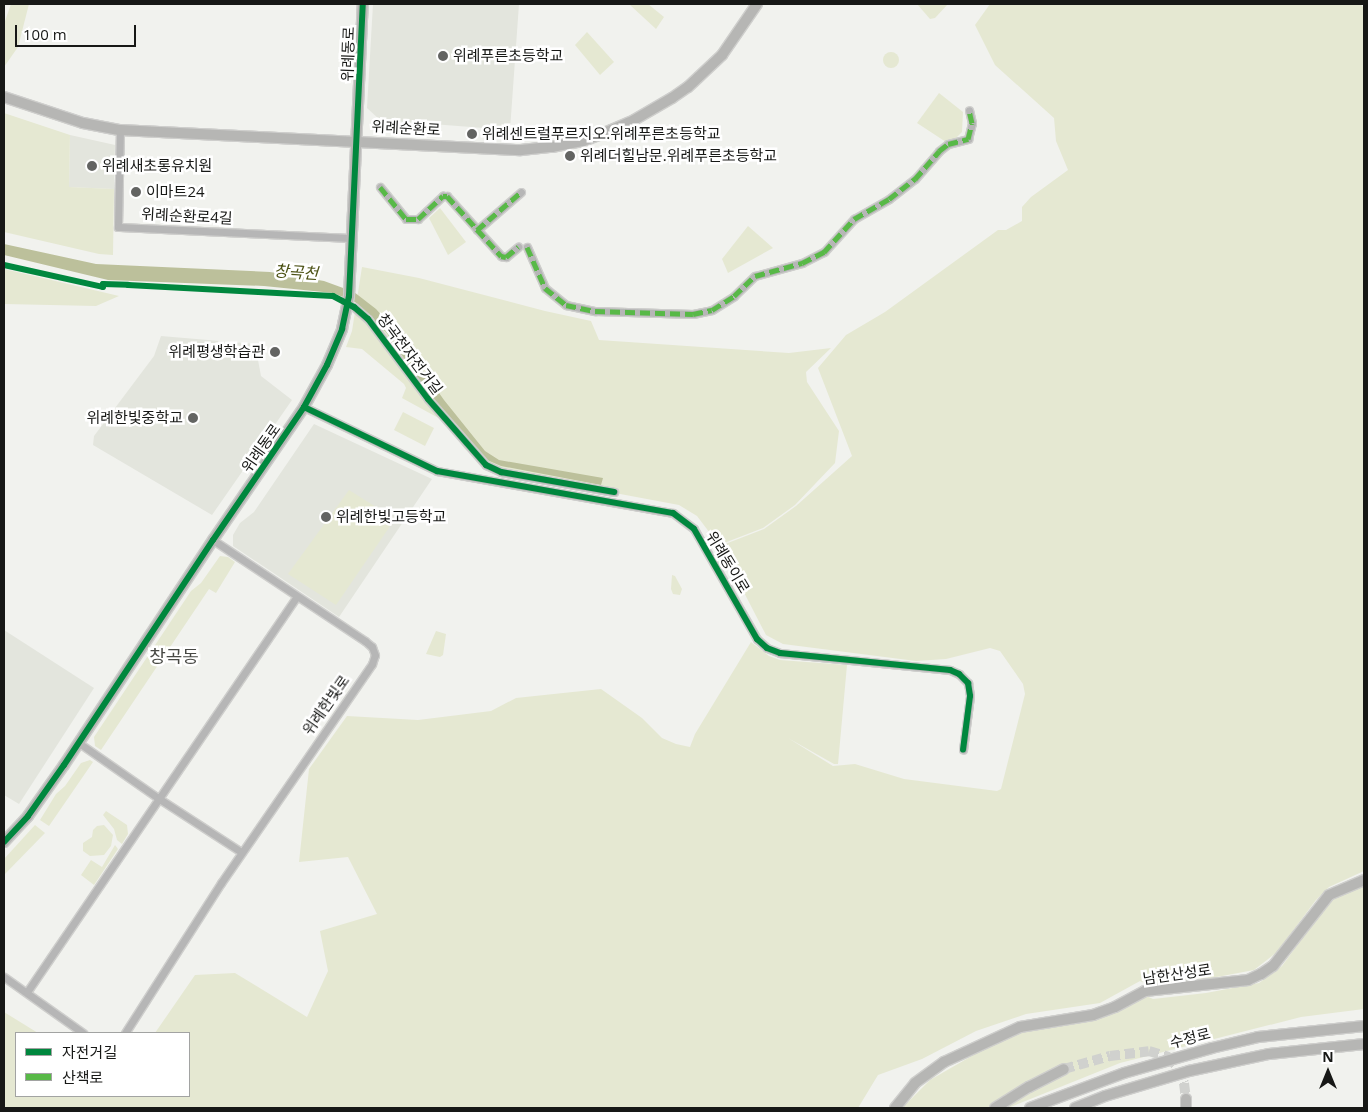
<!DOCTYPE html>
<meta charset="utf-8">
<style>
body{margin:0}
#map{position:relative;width:1368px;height:1112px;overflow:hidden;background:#f1f2ee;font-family:"Open Sans","Noto Sans KR",sans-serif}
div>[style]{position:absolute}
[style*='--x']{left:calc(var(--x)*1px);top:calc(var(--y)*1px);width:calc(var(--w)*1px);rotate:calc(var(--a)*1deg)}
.built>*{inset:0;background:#e3e5dd}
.green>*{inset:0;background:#e5e8d2}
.round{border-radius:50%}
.water>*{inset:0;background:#bcc09b}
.secondary-tunnel>*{height:10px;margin-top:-5px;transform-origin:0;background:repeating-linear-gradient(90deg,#d0d1ce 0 10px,transparent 0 15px)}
.roads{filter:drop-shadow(1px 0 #cececc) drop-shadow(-1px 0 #cececc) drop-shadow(0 1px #cececc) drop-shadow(0 -1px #cececc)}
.street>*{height:7px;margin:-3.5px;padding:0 3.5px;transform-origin:3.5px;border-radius:3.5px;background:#b6b6b6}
.secondary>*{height:10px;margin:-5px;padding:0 5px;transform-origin:5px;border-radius:5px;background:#b6b6b4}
.quiet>*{height:5px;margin-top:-2.5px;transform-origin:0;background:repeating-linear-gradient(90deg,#58b947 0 10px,transparent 0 15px)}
.cycleway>*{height:6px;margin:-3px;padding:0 3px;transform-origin:3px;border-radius:3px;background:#00873e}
.dots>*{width:14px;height:14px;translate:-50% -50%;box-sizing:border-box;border:2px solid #fff;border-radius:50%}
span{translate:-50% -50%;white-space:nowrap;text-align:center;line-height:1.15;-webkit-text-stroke:5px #fff;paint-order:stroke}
.street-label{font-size:15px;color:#171816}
.poi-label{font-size:15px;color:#171816}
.left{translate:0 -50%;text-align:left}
.right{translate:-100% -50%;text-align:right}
.water-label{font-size:16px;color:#4c5215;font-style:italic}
.quarter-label{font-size:18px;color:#484945}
.frame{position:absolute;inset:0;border:5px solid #171816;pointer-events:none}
.legend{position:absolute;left:15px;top:1032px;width:175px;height:65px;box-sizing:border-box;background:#fff;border:1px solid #a2a3a2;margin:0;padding:6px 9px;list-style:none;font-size:15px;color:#171816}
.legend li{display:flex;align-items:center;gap:10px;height:25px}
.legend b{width:25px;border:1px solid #a2a3a2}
.north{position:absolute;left:1303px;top:1047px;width:50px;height:50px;-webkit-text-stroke:4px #fff;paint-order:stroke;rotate:0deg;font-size:14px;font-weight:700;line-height:20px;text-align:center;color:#171816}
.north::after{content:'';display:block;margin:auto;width:18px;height:22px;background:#171816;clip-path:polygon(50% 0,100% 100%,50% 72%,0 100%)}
.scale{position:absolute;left:15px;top:25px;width:121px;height:22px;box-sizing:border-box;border:2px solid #171816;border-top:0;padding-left:6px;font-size:15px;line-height:18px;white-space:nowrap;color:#171816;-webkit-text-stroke:4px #fff;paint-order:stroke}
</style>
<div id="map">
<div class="built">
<i style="clip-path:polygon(373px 4px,519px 4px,510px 130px,380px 120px,367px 108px)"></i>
<i style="clip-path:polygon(70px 135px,115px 145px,114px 189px,69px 187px)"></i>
<i style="clip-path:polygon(161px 336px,255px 344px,261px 376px,292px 400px,212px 515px,93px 445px,94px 436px,154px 356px)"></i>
<i style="clip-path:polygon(314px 424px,432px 479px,339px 617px,233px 546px,233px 535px,240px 523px,254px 512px)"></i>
<i style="clip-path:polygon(4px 630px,94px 688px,19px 804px,4px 795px)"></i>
</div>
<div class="green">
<i style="clip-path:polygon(11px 4px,29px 4px,18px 47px,4px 67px,4px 24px)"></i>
<i style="clip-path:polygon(648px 4px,664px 17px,656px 29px,630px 5px)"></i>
<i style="clip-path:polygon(917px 4px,948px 4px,935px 18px,930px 19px)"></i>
<i style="clip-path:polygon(990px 4px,1360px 4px,1364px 8px,1364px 871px,1329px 887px,1316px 900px,1277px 952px,1254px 970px,1201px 980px,1149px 985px,1140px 981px,1100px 1003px,1026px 1014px,976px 1031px,922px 1059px,878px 1075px,858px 1108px,4px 1108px,4px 1012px,38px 1033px,16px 1033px,16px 1096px,189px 1096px,189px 1033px,155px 1033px,195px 975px,235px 973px,307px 1017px,328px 971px,320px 931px,377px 914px,348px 857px,299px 862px,309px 769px,347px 716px,418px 720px,491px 711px,516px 698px,601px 689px,642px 718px,662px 738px,676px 744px,690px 747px,695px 734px,751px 642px,769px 656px,780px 660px,847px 665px,838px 764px,834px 764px,788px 738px,833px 766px,855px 764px,904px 779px,997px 791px,1001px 789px,1025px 694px,1023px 684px,1000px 651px,990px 648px,946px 659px,916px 661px,783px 644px,766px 635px,720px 546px,764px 529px,796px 506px,852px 456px,818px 368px,846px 335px,885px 312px,998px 230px,1006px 230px,1022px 221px,1022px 207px,1031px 197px,1068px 170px,1056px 141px,1054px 118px,995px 65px,975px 25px)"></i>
<i style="clip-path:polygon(587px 32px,614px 62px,600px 75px,575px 45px)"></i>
<i class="round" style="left:883px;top:52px;width:16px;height:16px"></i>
<i style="clip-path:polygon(939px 93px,963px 112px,962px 132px,954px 140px,946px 142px,917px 123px)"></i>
<i style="clip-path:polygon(4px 113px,70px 135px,69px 187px,114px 189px,113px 255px,99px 254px,4px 232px)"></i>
<i style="clip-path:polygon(440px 208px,466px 242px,448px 255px,429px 218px)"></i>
<i style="clip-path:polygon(748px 226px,773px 248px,728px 273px,722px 259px)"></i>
<i style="clip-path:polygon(362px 267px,419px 278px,545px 311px,591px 321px,599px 340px,789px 353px,831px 348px,806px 372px,807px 382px,839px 431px,835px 463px,795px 505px,763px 528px,719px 545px,697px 516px,679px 505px,487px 469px,465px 449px,444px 421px,402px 398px,406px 388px,404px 384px,362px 349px,346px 347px,352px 331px)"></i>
<i style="clip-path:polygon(4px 269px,43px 278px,119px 296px,96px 306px,4px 304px)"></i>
<i style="clip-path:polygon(403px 412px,434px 428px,425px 446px,394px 430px)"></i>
<i style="clip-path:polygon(349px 490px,395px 519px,336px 605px,288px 574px)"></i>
<i style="clip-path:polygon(220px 556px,228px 557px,235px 562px,216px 593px,209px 589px,101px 750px,95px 746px,94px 737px,191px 591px,201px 583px)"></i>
<i style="clip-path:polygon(672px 575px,675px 576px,682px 589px,680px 595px,673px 594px,671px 589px)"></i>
<i style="clip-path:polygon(436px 631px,446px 634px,443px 655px,440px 657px,426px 654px)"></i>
<i style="clip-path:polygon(90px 760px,93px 762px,49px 826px,40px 820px,56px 794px,65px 786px,81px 763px)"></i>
<i style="clip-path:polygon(106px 811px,127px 825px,128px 834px,122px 844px,117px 840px,114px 829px,103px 815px)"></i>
<i style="clip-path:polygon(35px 825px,45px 833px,4px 875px,4px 859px)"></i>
<i style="clip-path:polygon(104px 825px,113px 835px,111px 846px,104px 855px,90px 856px,83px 851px,83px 843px,92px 837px,93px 830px,97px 826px)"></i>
<i style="clip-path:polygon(115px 845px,118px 849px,94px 885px,81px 875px,91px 860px,102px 867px)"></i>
<i style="clip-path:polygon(1364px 886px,1364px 1009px,1301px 1017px,1120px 1063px,1008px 1108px,902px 1108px,930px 1080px,996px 1042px,1030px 1028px,1055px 1026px,1105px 1016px,1144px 995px,1153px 999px,1206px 993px,1259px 983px,1282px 966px,1320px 914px,1333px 900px)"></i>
</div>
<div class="water">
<i style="clip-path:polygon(4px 244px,96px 264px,270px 272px,301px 277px,324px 281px,354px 292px,376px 309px,393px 328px,444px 400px,485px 451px,499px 460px,603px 478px,601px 485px,501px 466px,487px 460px,430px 397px,386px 332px,355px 302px,333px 293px,264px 286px,108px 280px,4px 255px)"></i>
</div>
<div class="secondary-tunnel">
<i style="--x:1064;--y:1069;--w:48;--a:-15.8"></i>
<i style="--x:1110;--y:1056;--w:39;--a:-7"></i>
<i style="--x:1149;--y:1051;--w:21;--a:17"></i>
<i style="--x:1169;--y:1057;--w:14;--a:51"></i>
<i style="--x:1178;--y:1068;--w:16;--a:68"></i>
<i style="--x:1184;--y:1083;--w:16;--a:83"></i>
</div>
<div class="roads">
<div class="street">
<i style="--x:120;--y:130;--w:97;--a:91.2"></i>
<i style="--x:118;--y:227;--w:234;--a:2.7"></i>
<i style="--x:380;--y:187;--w:41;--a:50.9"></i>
<i style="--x:406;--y:219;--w:12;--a:0"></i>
<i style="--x:418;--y:219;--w:34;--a:-43"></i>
<i style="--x:443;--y:196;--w:4;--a:0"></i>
<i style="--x:447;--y:196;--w:81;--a:48"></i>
<i style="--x:501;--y:256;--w:5;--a:11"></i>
<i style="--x:506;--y:257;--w:16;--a:-40"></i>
<i style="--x:477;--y:230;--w:58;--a:-40.8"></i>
<i style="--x:527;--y:247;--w:45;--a:66.3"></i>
<i style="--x:545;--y:288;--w:27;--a:39"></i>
<i style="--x:566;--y:305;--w:30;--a:12"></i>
<i style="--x:595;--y:311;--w:98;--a:1.8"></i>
<i style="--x:693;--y:314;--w:19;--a:-12"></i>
<i style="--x:712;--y:310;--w:26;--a:-32"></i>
<i style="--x:734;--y:296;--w:29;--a:-44"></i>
<i style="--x:755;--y:276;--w:49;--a:-15.5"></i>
<i style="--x:802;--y:263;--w:25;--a:-27"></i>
<i style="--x:824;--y:252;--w:45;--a:-47.7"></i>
<i style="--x:854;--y:219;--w:40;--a:-29.7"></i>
<i style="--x:889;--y:199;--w:33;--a:-38"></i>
<i style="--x:915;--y:179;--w:37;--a:-49"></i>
<i style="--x:939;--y:151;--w:11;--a:-38"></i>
<i style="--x:948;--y:144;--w:21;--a:-14"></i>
<i style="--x:968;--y:139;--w:16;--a:-76"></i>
<i style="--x:972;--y:123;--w:13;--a:-103"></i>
<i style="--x:354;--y:307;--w:18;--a:41"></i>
<i style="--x:368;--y:319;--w:100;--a:53.1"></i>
<i style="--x:428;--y:399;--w:88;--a:48.7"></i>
<i style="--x:486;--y:465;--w:17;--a:25"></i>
<i style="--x:501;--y:472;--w:115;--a:10"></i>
<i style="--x:304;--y:407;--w:148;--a:25.7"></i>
<i style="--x:437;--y:471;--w:240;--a:10.1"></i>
<i style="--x:673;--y:513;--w:26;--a:37"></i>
<i style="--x:694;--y:529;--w:127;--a:60.2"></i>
<i style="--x:757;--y:639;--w:13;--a:42"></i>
<i style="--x:767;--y:648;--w:14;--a:21"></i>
<i style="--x:780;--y:653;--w:171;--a:5.7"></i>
<i style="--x:950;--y:670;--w:10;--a:24"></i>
<i style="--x:959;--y:674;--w:13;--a:45"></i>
<i style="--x:968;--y:683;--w:13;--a:81"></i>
<i style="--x:970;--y:696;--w:54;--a:97.4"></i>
<i style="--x:79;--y:743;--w:96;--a:34.8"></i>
<i style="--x:158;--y:798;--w:99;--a:33"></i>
<i style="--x:4;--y:977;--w:97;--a:35.3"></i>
<i style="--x:27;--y:992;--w:478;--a:-55.7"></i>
<i style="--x:125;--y:1033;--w:178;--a:-57.4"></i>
<i style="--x:221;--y:883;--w:266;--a:-55.4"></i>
<i style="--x:372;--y:664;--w:9;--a:-72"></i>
<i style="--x:375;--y:655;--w:9;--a:-111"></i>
<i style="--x:372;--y:647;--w:9;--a:-139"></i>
<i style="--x:365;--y:641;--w:182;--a:-146.4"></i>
</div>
<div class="secondary">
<i style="--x:4;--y:97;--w:83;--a:18.2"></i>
<i style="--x:83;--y:123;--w:38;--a:11"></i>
<i style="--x:120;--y:130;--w:401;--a:2.9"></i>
<i style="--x:521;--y:150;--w:31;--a:-6"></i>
<i style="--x:552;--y:147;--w:32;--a:-11"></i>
<i style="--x:583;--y:141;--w:30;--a:-21"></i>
<i style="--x:611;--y:130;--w:25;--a:-23"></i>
<i style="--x:634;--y:120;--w:44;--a:-30.1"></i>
<i style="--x:672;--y:98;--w:19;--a:-35"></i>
<i style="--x:688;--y:87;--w:47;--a:-43.3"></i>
<i style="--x:722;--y:55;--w:62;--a:-55.5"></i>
<i style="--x:4;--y:842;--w:35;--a:-47"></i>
<i style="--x:28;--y:816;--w:62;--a:-54.8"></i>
<i style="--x:64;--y:765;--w:270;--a:-56.5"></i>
<i style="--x:213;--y:540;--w:161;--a:-55.6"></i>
<i style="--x:304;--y:407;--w:48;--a:-61.3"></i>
<i style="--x:327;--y:365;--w:39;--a:-67"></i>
<i style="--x:342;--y:329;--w:34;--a:-78"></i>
<i style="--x:349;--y:296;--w:292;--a:-87.3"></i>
<i style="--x:1186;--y:1099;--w:9;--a:90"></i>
<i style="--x:895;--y:1108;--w:32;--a:-51"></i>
<i style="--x:915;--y:1083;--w:36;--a:-36"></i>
<i style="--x:944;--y:1062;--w:84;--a:-24.7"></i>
<i style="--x:1020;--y:1027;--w:74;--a:-9.3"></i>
<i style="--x:1093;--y:1015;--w:23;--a:-20"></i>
<i style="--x:1115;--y:1007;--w:34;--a:-28"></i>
<i style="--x:1145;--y:991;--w:104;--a:-6.1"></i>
<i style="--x:1248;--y:980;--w:14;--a:-25"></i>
<i style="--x:1261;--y:974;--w:14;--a:-34"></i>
<i style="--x:1273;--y:966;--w:90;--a:-51.7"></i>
<i style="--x:1329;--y:895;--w:38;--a:-23"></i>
<i style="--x:995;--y:1108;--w:40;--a:-32"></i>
<i style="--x:1029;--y:1087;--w:39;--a:-27"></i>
<i style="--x:1030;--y:1108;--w:100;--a:-20.4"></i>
<i style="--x:1124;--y:1073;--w:91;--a:-15.9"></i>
<i style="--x:1212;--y:1048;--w:47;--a:-13.4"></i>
<i style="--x:1258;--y:1037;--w:107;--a:-5.9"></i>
<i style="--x:1075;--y:1108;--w:32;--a:-22"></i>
<i style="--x:1105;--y:1096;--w:88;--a:-16.6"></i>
<i style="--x:1189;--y:1071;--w:82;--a:-12"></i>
<i style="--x:1269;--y:1054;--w:96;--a:-6"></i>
</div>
</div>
<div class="quiet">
<i style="--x:380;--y:187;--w:41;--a:50.9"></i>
<i style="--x:406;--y:219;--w:12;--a:0"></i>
<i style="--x:418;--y:219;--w:34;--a:-43"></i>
<i style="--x:443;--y:196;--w:4;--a:0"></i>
<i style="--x:447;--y:196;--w:81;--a:48"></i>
<i style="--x:501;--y:256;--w:5;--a:11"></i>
<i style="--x:506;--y:257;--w:16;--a:-40"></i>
<i style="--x:477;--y:230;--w:58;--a:-40.8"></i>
<i style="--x:527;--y:247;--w:45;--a:66.3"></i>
<i style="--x:545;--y:288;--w:27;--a:39"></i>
<i style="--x:566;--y:305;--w:30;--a:12"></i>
<i style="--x:595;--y:311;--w:98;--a:1.8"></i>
<i style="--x:693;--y:314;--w:19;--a:-12"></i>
<i style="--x:712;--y:310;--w:26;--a:-32"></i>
<i style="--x:734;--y:296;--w:29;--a:-44"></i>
<i style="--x:755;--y:276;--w:49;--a:-15.5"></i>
<i style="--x:802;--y:263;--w:25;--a:-27"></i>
<i style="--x:824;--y:252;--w:45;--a:-47.7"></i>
<i style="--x:854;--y:219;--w:40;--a:-29.7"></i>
<i style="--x:889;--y:199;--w:33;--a:-38"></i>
<i style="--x:915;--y:179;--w:37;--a:-49"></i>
<i style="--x:939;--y:151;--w:11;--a:-38"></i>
<i style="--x:948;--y:144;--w:21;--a:-14"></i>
<i style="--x:968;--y:139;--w:16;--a:-76"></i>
<i style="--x:972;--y:123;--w:13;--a:-103"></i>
</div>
<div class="cycleway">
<i style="--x:4;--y:265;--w:101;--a:12.5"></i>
<i style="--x:103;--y:287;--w:3;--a:-90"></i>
<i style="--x:103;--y:284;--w:25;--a:2"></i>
<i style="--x:128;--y:285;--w:205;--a:3.1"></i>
<i style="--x:333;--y:296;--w:24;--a:28"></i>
<i style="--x:354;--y:307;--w:18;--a:41"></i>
<i style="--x:368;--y:319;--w:100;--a:53.1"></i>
<i style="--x:428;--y:399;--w:88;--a:48.7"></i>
<i style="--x:486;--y:465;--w:17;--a:25"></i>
<i style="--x:501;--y:472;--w:115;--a:10"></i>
<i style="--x:304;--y:407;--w:148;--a:25.7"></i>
<i style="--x:437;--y:471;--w:240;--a:10.1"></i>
<i style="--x:673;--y:513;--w:26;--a:37"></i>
<i style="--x:694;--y:529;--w:127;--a:60.2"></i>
<i style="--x:757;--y:639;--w:13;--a:42"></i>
<i style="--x:767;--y:648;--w:14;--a:21"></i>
<i style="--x:780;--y:653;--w:171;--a:5.7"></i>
<i style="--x:950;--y:670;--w:10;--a:24"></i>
<i style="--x:959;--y:674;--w:13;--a:45"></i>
<i style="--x:968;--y:683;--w:13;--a:81"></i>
<i style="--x:970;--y:696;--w:54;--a:97.4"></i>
<i style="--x:4;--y:842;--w:35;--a:-47"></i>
<i style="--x:28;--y:816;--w:62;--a:-54.8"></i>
<i style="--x:64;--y:765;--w:270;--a:-56.5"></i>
<i style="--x:213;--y:540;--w:161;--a:-55.6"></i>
<i style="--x:304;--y:407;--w:48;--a:-61.3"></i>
<i style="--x:327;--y:365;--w:39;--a:-67"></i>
<i style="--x:342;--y:329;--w:34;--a:-78"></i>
<i style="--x:349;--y:296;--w:292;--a:-87.3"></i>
</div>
<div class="dots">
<i style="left:443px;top:56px;background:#636462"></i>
<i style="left:472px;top:134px;background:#636462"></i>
<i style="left:570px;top:156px;background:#636462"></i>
<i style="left:92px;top:166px;background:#636462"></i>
<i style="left:136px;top:192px;background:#636462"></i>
<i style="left:275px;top:352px;background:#636462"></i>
<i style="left:193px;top:418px;background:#636462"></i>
<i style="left:326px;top:517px;background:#636462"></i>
</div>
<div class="street-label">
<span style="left:348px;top:54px;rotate:-88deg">위례동로</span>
<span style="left:406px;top:128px;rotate:3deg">위례순환로</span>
<span style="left:187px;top:216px;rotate:3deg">위례순환로4길</span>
<span style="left:410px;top:354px;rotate:53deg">창곡천자전거길</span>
<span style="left:261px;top:448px;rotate:-55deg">위례동로</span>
<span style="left:728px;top:562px;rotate:59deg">위례동이로</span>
<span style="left:326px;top:705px;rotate:-55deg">위례한빛로</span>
<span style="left:1177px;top:974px;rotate:-8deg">남한산성로</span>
<span style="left:1190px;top:1038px;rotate:-14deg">수정로</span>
</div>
<div class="poi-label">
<span class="left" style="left:453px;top:56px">위례푸른초등학교</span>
<span class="left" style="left:482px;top:134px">위례센트럴푸르지오.위례푸른초등학교</span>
<span class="left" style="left:580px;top:156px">위례더힐남문.위례푸른초등학교</span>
<span class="left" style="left:102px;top:166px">위례새초롱유치원</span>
<span class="left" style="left:146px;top:192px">이마트24</span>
<span class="right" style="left:265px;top:352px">위례평생학습관</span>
<span class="right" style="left:183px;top:418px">위례한빛중학교</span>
<span class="left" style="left:336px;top:517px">위례한빛고등학교</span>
</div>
<div class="water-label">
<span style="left:296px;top:272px;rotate:4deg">창곡천</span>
</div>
<div class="quarter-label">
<span style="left:174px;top:656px">창곡동</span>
</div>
<div class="frame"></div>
<ul class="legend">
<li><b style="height:6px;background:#00873e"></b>자전거길</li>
<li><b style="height:6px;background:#58b947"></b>산책로</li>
</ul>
<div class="north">N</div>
<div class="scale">100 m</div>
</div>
